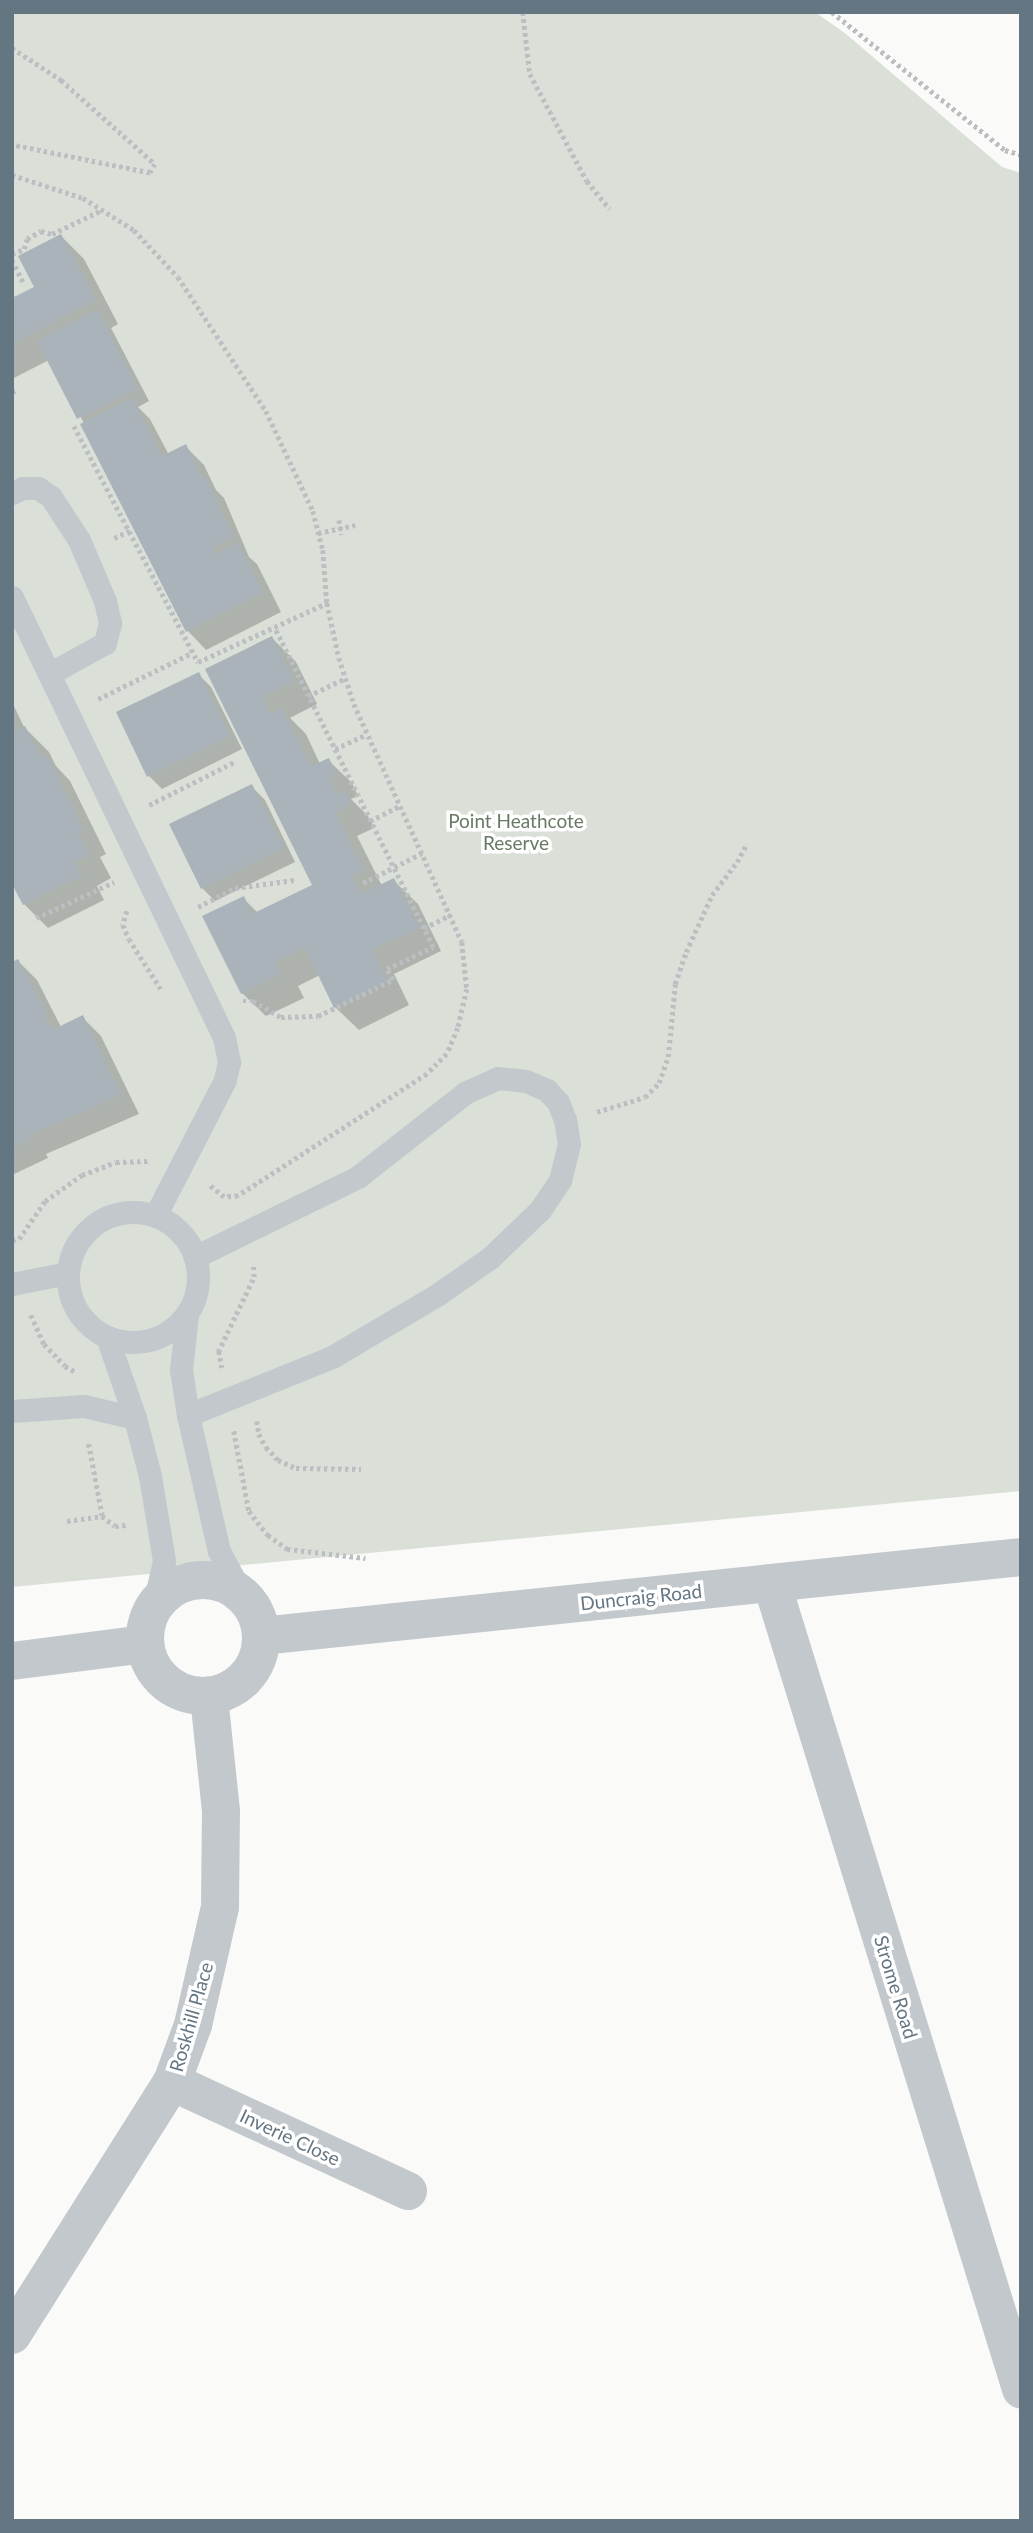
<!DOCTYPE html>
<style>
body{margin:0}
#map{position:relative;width:1033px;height:2533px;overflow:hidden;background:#fafaf8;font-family:Lato,sans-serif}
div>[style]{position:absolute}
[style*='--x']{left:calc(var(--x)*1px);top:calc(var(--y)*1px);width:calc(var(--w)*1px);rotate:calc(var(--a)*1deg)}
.green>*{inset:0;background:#dadfd7}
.shadow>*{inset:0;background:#0003}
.building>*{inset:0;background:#aab3b9}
.path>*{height:4.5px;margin-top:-2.25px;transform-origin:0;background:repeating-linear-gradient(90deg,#bbbfc2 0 3.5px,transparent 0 7px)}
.service>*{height:23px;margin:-11.5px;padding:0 11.5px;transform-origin:11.5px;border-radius:11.5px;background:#c3c8cc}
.service>.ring{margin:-11.5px;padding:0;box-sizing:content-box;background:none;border:23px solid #c3c8cc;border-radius:50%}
.minor>*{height:38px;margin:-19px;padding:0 19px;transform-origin:19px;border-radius:19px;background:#c3c8cc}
.minor>.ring{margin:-19px;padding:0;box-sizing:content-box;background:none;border:38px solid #c3c8cc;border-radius:50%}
span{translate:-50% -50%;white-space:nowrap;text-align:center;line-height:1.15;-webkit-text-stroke:7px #fff;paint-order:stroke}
.park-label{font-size:19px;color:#687a64}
.street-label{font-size:19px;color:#657683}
.frame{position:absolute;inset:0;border:14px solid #657683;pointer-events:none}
</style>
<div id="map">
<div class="green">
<i style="clip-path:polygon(12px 12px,815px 12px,846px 34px,1002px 167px,1021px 173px,1021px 1491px,12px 1587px)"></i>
</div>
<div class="shadow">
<i style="clip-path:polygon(61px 236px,84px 259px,118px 324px,111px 328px,149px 401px,138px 407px,150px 419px,169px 455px,185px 446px,204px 465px,216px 490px,224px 498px,249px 557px,257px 564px,281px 612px,206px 650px,188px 631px,84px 423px,49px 360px,12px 379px,12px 294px,16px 298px,36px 288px)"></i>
<i style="clip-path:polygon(272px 638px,296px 662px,317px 704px,290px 718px,306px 734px,320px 764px,328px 760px,352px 783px,358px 796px,351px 799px,368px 816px,374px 828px,357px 836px,382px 886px,394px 881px,418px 904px,441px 951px,394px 974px,409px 1005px,359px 1030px,335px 1007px,320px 975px,298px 986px,304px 998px,266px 1016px,242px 993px,243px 898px,258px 913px,314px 886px,208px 669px)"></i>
<i style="clip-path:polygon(198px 674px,211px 687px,242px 749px,162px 789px,149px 776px)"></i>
<i style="clip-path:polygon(12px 702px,24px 727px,49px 752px,56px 766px,70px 781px,106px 854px,100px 857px,111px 878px,97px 886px,104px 900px,48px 928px,24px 904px,12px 880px)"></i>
<i style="clip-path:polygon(252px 787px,265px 800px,295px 862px,215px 901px,202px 888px)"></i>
<i style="clip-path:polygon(18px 961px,37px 980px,61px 1027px,82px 1017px,101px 1036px,139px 1114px,46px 1154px,48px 1158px,12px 1175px,12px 964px)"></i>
</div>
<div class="building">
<i style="clip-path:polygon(61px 234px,96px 300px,12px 344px,12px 298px,34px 287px,18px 256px)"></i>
<i style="clip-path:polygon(97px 310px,138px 388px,77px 419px,37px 341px)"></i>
<i style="clip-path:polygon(132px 398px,162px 456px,186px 444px,202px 478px,206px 477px,233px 537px,212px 548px,215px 554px,238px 543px,263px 593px,186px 632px,80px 424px)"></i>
<i style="clip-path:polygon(272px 636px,294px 681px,263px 696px,271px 714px,282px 708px,311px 766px,329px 758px,336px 773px,328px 776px,337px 795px,345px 791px,351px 804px,335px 812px,363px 870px,352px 876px,361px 894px,394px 878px,419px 928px,372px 950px,387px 982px,334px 1008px,305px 948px,275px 962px,281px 974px,241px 994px,202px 916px,244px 896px,252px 914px,312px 885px,205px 669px)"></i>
<i style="clip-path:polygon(199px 672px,230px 736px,147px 777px,116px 712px)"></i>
<i style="clip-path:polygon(12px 726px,15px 731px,25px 726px,41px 758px,47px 755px,83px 830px,78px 833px,89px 855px,74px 862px,82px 876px,23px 905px,12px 884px)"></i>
<i style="clip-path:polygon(252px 784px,284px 848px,201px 889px,169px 824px)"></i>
<i style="clip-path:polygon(18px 959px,48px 1016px,45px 1017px,52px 1030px,83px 1015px,121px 1095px,29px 1135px,31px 1139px,12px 1148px,12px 962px)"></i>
</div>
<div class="path">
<i style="--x:523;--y:12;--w:62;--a:83.6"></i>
<i style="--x:530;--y:74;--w:121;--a:62"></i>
<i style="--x:587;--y:181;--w:36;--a:51"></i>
<i style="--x:832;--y:12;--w:221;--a:38.6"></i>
<i style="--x:1005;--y:150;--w:17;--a:17"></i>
<i style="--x:12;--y:48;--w:59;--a:33.1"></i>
<i style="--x:61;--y:80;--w:126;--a:41.8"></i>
<i style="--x:155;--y:164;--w:10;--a:119"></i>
<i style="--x:150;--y:173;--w:141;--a:-168.5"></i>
<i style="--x:12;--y:175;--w:75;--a:17.9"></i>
<i style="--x:83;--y:198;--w:60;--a:32.1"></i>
<i style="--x:134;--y:230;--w:64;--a:46.9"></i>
<i style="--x:178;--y:277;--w:160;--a:56.7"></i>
<i style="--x:266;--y:411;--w:110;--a:64.8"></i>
<i style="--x:313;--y:511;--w:40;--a:75.6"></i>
<i style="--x:323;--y:550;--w:53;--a:85.7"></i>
<i style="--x:327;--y:603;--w:56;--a:77.7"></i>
<i style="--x:339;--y:658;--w:48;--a:71.9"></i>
<i style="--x:354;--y:704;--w:261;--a:65.6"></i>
<i style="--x:462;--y:942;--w:47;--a:83.9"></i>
<i style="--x:467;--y:989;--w:40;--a:103"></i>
<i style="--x:458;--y:1028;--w:28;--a:113"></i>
<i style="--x:447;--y:1054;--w:28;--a:135"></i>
<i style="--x:427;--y:1074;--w:225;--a:147.2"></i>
<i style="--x:238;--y:1196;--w:14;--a:176"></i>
<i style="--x:224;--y:1197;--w:21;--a:-141"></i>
<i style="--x:12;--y:254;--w:13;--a:-23"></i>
<i style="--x:24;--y:249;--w:10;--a:-73"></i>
<i style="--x:27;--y:239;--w:16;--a:-30"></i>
<i style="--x:41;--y:231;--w:11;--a:15"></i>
<i style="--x:52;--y:234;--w:55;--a:-25.6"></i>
<i style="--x:12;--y:260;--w:28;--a:63"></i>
<i style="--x:12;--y:392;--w:5;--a:-22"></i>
<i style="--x:74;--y:426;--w:267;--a:62.3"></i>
<i style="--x:198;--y:662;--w:142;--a:-24.6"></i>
<i style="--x:339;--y:520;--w:15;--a:79"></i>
<i style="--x:318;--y:533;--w:38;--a:-12"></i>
<i style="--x:114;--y:538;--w:17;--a:-25"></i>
<i style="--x:308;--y:696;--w:42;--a:-25.3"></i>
<i style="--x:98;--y:699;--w:105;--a:-26.1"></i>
<i style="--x:335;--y:749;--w:35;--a:-25"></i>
<i style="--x:149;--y:805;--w:97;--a:-26.8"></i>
<i style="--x:370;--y:821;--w:34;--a:-27"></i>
<i style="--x:363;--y:883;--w:66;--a:-27"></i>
<i style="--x:198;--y:907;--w:42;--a:-27.2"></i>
<i style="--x:235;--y:888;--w:60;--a:-7.7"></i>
<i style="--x:127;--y:911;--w:15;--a:106"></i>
<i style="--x:123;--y:925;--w:15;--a:67"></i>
<i style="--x:129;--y:939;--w:59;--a:57.4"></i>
<i style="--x:36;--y:918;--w:86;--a:-24.8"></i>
<i style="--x:424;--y:928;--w:30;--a:-26"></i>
<i style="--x:243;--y:1001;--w:10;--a:0"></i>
<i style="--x:253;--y:1001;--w:32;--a:30"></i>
<i style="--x:281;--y:1017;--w:37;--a:-2"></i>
<i style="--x:318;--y:1016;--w:82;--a:-25.9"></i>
<i style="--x:392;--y:980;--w:12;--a:-114"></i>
<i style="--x:387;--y:969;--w:51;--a:-25.6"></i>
<i style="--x:433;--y:947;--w:357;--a:-116.4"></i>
<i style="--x:597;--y:1112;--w:50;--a:-17.4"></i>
<i style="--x:645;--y:1097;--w:20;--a:-45"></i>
<i style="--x:659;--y:1083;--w:28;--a:-71"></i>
<i style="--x:668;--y:1057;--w:73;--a:-84.5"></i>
<i style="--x:675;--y:984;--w:34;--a:-71"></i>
<i style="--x:686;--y:952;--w:63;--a:-65.5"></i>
<i style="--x:712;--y:895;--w:41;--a:-52.9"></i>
<i style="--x:737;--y:862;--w:21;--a:-62"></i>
<i style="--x:12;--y:1240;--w:7;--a:-8"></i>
<i style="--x:19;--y:1239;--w:46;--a:-55.6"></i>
<i style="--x:45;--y:1201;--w:45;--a:-35.1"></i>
<i style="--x:82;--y:1175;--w:36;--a:-21"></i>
<i style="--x:116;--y:1162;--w:32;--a:-2"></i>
<i style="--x:31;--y:1315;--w:32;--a:66"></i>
<i style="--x:44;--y:1344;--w:30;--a:46"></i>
<i style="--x:65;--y:1366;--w:13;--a:29"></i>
<i style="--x:219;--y:1351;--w:17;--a:80"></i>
<i style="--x:218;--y:1352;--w:83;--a:-64.4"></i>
<i style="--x:254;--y:1277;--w:13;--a:-94"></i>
<i style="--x:257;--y:1421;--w:13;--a:81"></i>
<i style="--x:259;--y:1434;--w:15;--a:62"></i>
<i style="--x:266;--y:1447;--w:18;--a:47"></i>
<i style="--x:278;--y:1460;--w:20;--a:24"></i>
<i style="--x:296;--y:1468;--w:65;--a:0.9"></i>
<i style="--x:234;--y:1431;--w:81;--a:79.4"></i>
<i style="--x:249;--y:1511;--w:31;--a:52"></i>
<i style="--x:268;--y:1535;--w:24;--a:36"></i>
<i style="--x:287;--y:1549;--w:79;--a:6.6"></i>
<i style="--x:102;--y:1516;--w:16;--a:38"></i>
<i style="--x:115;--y:1526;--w:11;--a:-5"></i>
<i style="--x:67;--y:1521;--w:35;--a:-8"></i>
<i style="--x:102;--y:1516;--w:75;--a:-100.7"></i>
</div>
<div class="service">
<i style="--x:12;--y:493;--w:12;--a:-24"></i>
<i style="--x:23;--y:488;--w:15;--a:0"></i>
<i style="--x:38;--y:488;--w:16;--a:35"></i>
<i style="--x:51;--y:497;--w:51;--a:56.9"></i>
<i style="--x:79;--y:540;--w:66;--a:66.9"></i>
<i style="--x:105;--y:601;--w:23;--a:77"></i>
<i style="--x:110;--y:623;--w:21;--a:104"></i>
<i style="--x:105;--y:643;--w:64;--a:151"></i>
<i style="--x:12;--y:597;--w:489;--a:64.3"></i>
<i style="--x:224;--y:1038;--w:25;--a:78"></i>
<i style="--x:229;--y:1062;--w:18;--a:103"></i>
<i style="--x:225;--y:1080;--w:153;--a:117.2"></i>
<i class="ring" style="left:68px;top:1212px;width:107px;height:107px"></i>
<i style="--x:12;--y:1284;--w:57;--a:-11.1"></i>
<i style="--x:187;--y:1314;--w:56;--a:96.1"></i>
<i style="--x:181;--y:1370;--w:46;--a:81.2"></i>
<i style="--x:188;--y:1415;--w:139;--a:77.2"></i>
<i style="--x:219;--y:1551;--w:49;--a:61.9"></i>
<i style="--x:107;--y:1337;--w:86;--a:70.9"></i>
<i style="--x:135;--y:1418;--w:60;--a:75.5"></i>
<i style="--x:150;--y:1476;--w:86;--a:80.6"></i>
<i style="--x:164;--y:1561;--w:45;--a:102.8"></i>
<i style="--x:12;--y:1411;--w:72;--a:-4"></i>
<i style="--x:84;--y:1406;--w:52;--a:13.2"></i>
<i style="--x:188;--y:1415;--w:155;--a:-21.9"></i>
<i style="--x:332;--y:1357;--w:122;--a:-30.6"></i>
<i style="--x:437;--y:1295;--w:66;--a:-35.1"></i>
<i style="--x:491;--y:1257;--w:68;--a:-43.8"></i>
<i style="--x:540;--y:1210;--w:36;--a:-56"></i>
<i style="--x:560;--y:1180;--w:37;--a:-76"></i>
<i style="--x:569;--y:1144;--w:24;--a:-99"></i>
<i style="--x:565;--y:1120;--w:19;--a:-111"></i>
<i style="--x:558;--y:1102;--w:16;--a:-133"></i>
<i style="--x:547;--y:1090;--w:23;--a:-157"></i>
<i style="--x:526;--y:1081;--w:28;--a:-174"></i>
<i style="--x:498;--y:1078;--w:36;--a:156"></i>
<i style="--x:465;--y:1093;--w:136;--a:141.9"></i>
<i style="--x:358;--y:1177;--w:182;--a:153.9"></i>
</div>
<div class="minor">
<i class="ring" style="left:145px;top:1580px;width:78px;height:78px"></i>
<i style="--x:772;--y:1584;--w:843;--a:72.81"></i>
<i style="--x:261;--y:1636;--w:764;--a:-5.93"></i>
<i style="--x:12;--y:1661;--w:133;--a:-7.3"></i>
<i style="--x:172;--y:2082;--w:260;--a:24.8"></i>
<i style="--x:12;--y:2335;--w:299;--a:-57.7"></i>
<i style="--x:172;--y:2082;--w:61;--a:-69.8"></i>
<i style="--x:193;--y:2025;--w:121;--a:-77.1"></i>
<i style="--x:220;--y:1907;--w:96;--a:-89.4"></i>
<i style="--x:221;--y:1811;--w:116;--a:-96"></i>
</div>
<div class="park-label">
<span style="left:516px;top:832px">Point Heathcote<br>Reserve</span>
</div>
<div class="street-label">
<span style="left:641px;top:1597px;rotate:-6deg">Duncraig Road</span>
<span style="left:896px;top:1987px;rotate:73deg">Strome Road</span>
<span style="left:191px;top:2017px;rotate:-74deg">Roskhill Place</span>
<span style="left:290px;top:2137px;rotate:25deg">Inverie Close</span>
</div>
<div class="frame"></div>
</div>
